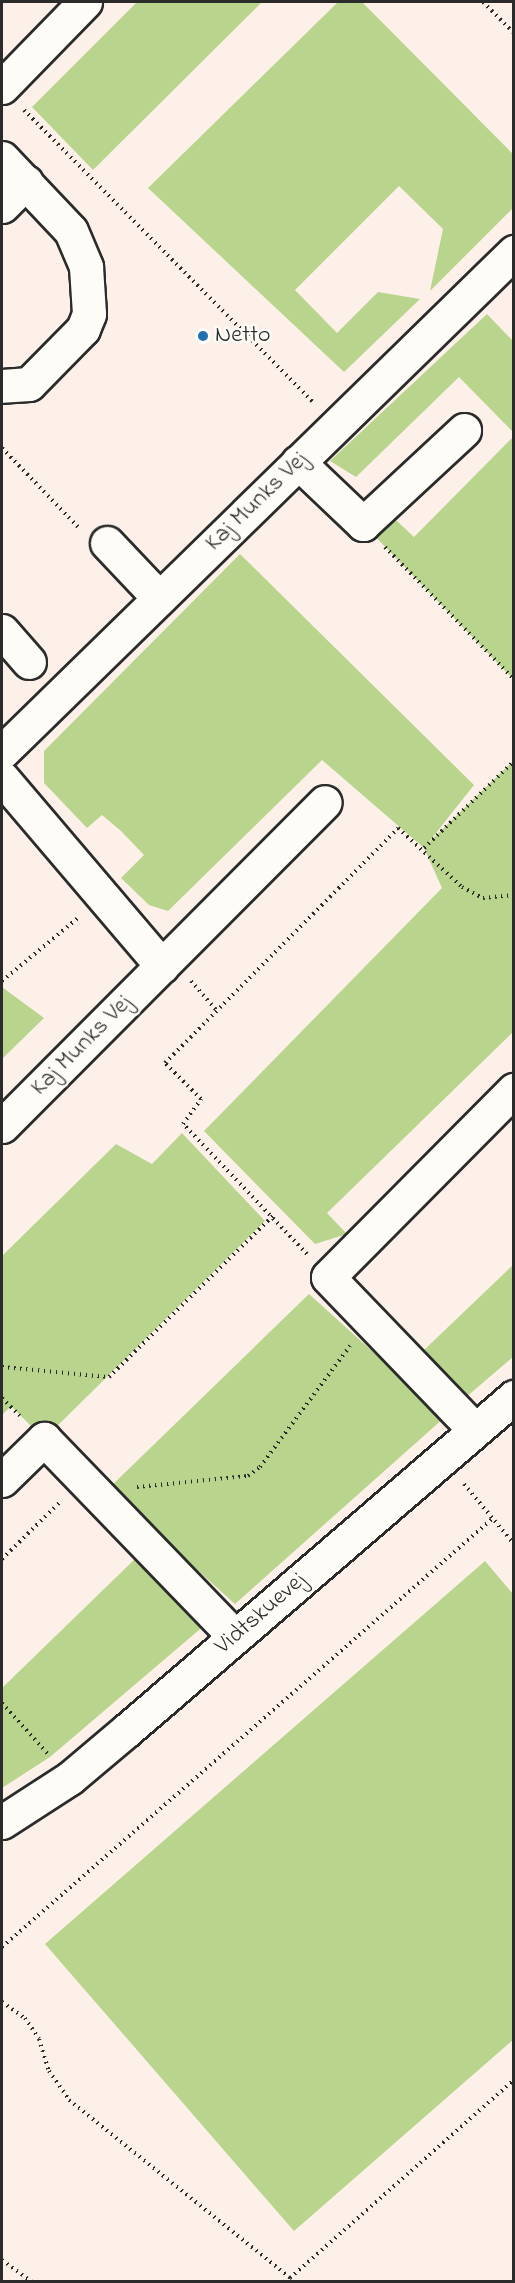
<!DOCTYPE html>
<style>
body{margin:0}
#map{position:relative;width:515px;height:2283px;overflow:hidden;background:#fcf0e9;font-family:"Indie Flower",sans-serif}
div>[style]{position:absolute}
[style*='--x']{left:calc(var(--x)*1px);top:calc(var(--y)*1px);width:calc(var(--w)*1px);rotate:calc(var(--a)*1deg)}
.green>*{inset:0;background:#b9d58d}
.path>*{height:4px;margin-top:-2px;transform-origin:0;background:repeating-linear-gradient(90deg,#2b2b2b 0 1.5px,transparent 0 6px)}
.roads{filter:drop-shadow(2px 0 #2b2b2b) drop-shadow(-2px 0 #2b2b2b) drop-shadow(0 2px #2b2b2b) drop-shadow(0 -2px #2b2b2b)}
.minor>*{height:33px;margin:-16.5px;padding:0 16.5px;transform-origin:16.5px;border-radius:16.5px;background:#fdfcf7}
.dots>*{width:16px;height:16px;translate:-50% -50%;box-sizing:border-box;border:3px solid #fdfcf7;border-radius:50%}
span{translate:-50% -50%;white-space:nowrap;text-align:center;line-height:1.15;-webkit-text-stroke:5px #fdfcf7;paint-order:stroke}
.poi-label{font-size:24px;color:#2b2b2b}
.left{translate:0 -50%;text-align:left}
.street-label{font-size:24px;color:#2b2b2b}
.frame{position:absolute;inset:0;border:3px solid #2b2b2b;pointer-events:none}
</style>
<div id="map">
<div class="green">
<i style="clip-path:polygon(137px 2px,262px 2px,93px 170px,32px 107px)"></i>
<i style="clip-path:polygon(338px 2px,362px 2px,514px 155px,513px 208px,430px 291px,443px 229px,399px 186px,295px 290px,337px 333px,378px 292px,420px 299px,344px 372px,148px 188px)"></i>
<i style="clip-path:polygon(487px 314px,513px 341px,513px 432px,459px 377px,356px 477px,330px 461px)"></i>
<i style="clip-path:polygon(513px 437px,513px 679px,363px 524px,382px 507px,414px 537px)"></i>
<i style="clip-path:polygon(240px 554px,474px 785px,428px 843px,513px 761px,513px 1032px,327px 1213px,347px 1234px,315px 1244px,204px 1131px,442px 888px,424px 848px,322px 760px,168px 911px,149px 905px,121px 878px,144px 855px,121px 831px,102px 815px,87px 828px,44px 783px,44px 751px)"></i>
<i style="clip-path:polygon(2px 987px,44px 1018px,2px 1059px)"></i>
<i style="clip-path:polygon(182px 1133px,265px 1221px,44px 1439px,11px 1406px,2px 1415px,2px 1256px,116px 1144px,152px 1164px)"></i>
<i style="clip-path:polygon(513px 1265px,513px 1357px,465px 1398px,423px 1351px)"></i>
<i style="clip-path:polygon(309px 1294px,445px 1417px,235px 1604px,108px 1489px)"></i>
<i style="clip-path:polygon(136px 1558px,206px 1624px,50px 1757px,2px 1788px,2px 1688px)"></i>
<i style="clip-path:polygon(485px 1561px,513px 1594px,513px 2040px,294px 2231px,45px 1944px)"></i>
</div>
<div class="path">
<i style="--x:483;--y:2;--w:44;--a:45"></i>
<i style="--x:24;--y:110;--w:412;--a:45.3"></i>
<i style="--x:2;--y:448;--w:110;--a:46.1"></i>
<i style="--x:385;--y:547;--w:185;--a:45.7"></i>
<i style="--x:424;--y:848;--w:125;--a:-44"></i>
<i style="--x:2;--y:981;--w:100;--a:-39.7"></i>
<i style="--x:191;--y:981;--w:38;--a:49"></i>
<i style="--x:307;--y:1254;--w:180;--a:-133.6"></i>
<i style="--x:183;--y:1124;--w:31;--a:-54"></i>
<i style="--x:201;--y:1099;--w:51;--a:-135"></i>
<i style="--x:165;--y:1063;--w:331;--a:-45.2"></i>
<i style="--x:398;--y:828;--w:87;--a:42.7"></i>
<i style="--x:462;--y:887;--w:24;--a:28"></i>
<i style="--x:483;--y:898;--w:31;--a:-6"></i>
<i style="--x:2;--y:1367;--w:107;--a:5.3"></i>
<i style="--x:109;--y:1377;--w:230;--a:-44.5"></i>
<i style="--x:2;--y:1398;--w:25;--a:45"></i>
<i style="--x:464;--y:1484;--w:78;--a:50.2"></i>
<i style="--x:137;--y:1487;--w:112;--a:-5.7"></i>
<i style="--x:248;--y:1476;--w:15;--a:-37"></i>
<i style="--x:260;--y:1467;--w:151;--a:-53.4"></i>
<i style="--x:2;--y:1559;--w:83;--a:-44.5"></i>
<i style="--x:2;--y:1703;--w:69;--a:48"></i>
<i style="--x:2;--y:1947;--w:651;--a:-41.14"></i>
<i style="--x:2;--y:2002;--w:28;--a:35"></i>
<i style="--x:25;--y:2018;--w:25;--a:56"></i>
<i style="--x:39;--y:2039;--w:34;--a:73"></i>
<i style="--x:49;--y:2071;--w:35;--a:55"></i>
<i style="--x:69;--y:2100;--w:284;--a:38.8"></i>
<i style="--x:290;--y:2278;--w:299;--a:-41.5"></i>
<i style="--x:2;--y:2260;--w:37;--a:36"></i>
<i style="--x:284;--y:2282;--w:7;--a:-34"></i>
</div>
<div class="roads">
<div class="minor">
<i style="--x:2;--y:87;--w:119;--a:-45.7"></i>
<i style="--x:2;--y:158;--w:100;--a:46.6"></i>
<i style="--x:71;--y:231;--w:39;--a:67"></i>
<i style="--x:86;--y:267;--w:47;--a:86.3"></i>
<i style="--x:89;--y:314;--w:16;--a:112"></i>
<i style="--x:83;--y:329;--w:77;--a:134.5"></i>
<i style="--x:29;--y:384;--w:27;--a:176"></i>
<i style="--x:2;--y:206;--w:34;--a:-45"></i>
<i style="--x:298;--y:462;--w:90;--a:43.6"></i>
<i style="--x:363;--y:524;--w:138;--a:-42.9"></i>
<i style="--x:107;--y:543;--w:76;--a:46.6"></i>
<i style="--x:2;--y:631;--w:41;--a:48.9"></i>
<i style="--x:2;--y:752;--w:716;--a:-44.32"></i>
<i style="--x:2;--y:778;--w:247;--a:49.6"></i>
<i style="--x:2;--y:1126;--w:457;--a:-45.1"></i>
<i style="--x:475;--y:1430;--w:212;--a:-133.9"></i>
<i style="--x:328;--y:1277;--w:264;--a:-45.2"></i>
<i style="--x:2;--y:1480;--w:59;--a:-44.3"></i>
<i style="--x:44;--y:1439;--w:275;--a:46"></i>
<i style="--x:2;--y:1822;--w:81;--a:-32.9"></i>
<i style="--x:70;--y:1778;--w:75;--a:-40.1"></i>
<i style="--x:127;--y:1730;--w:511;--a:-40.71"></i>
</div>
</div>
<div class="dots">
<i style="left:203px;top:336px;background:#1f6fb2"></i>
</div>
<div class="poi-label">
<span class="left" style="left:215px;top:336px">Netto</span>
</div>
<div class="street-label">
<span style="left:257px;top:502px;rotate:-44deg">Kaj Munks Vej</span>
<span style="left:82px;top:1046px;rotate:-45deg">Kaj Munks Vej</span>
<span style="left:261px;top:1614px;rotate:-41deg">Vidtskuevej</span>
</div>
<div class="frame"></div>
</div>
